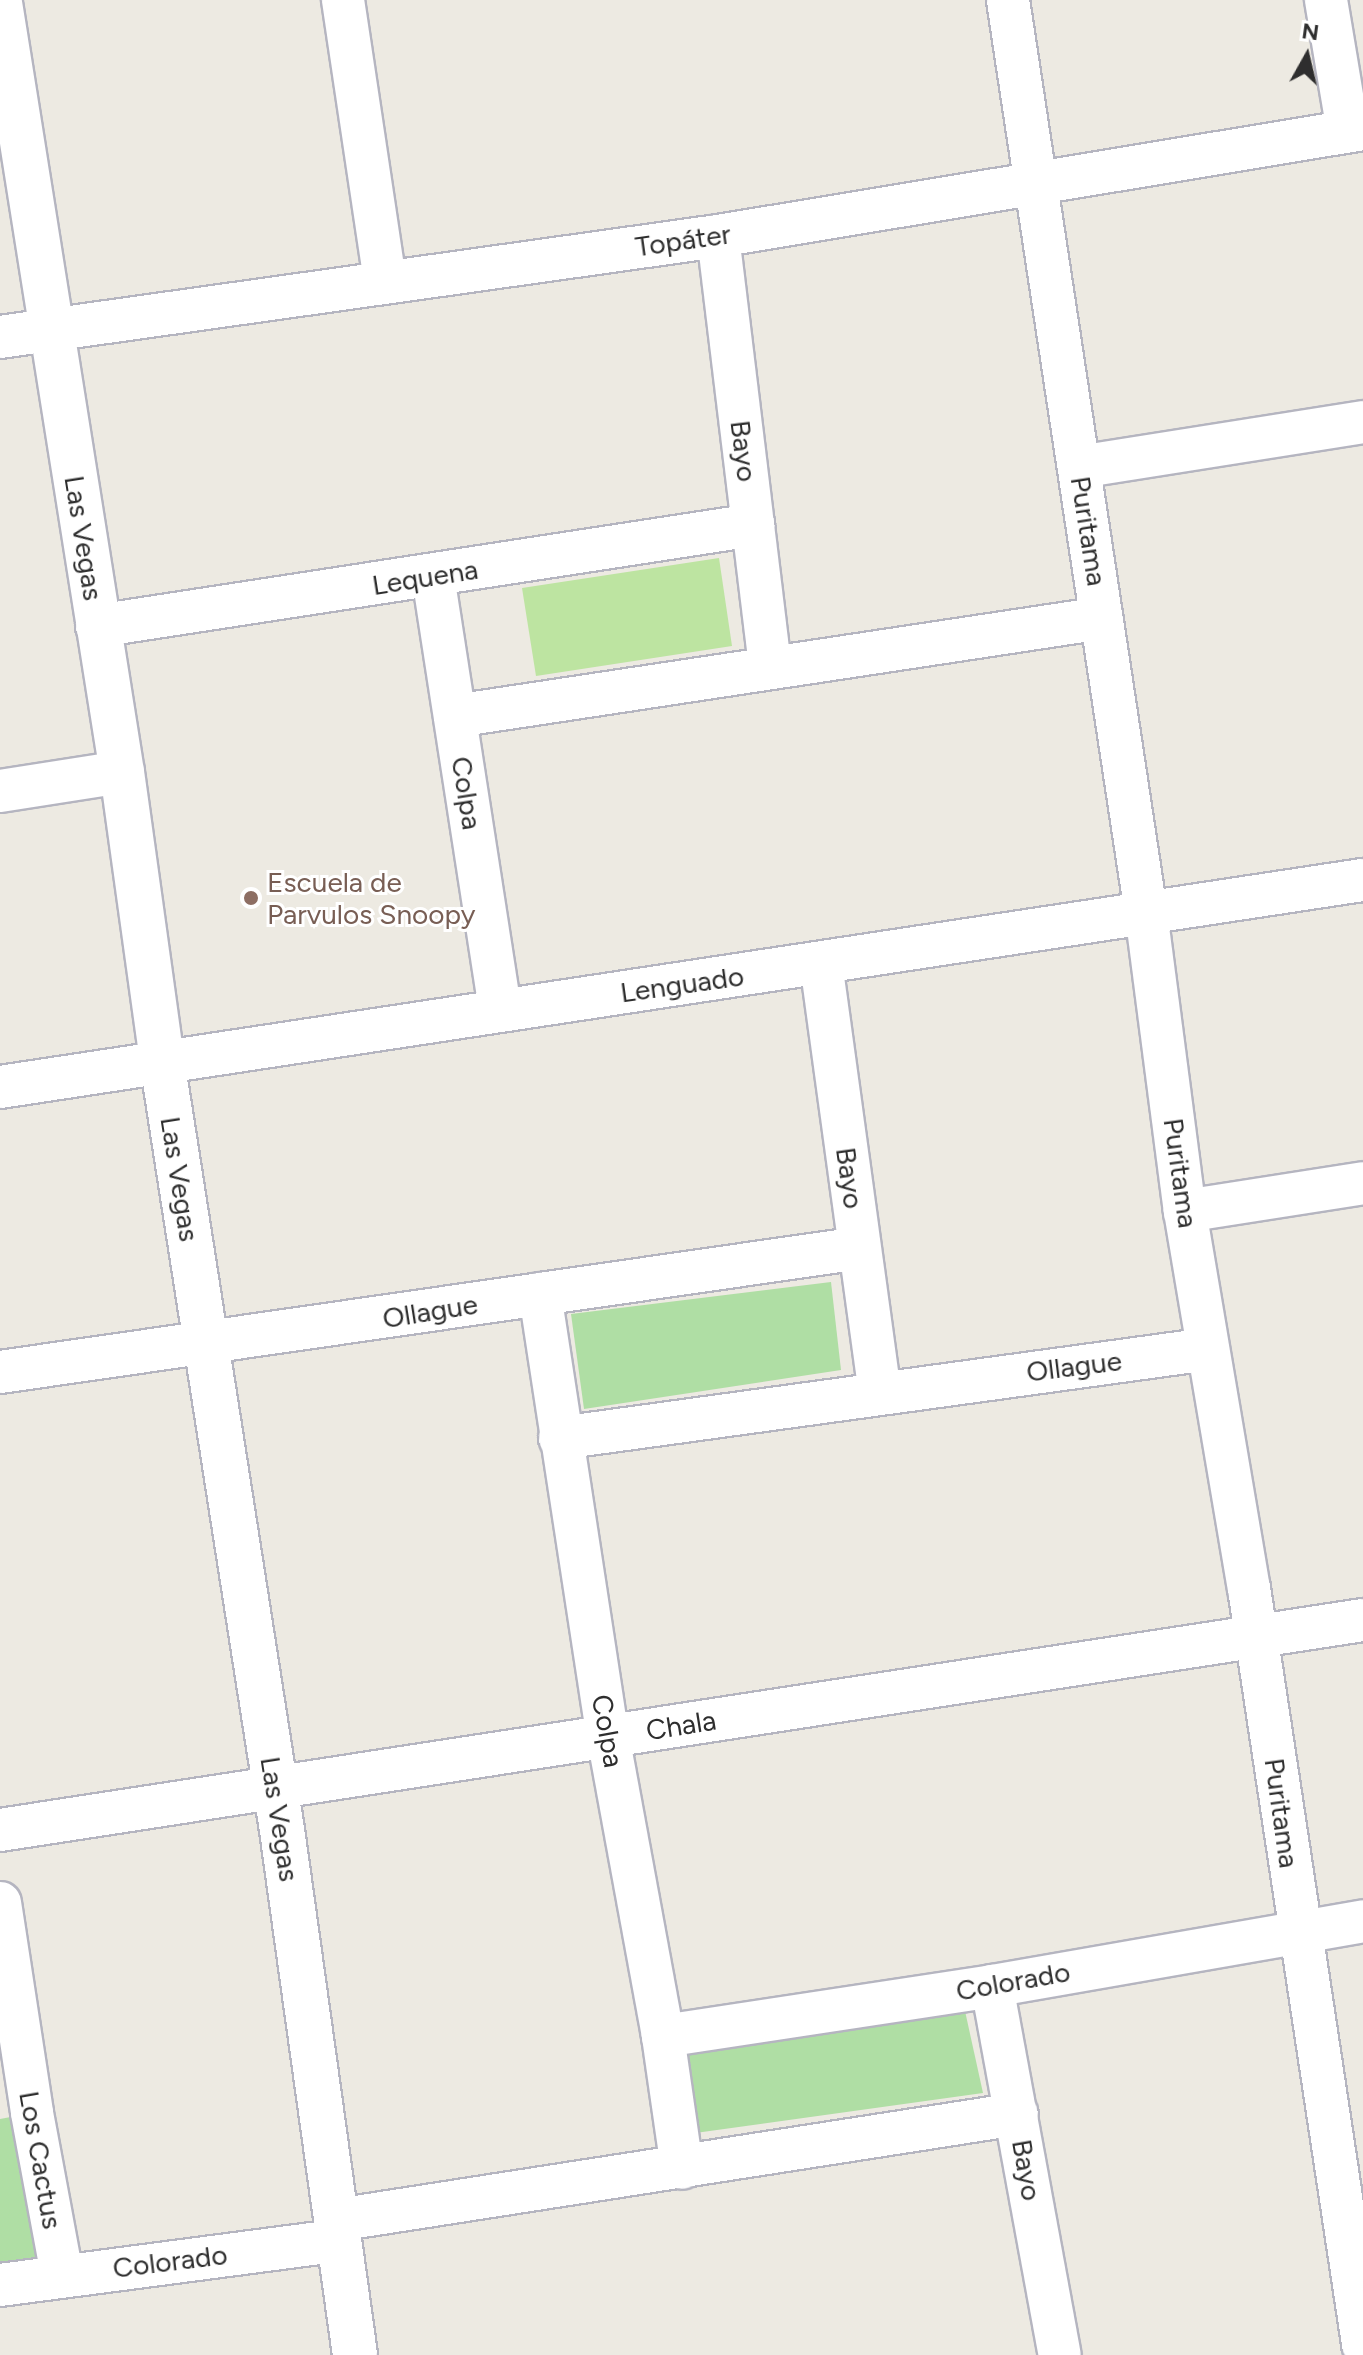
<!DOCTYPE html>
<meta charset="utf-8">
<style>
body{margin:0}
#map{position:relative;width:1363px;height:2355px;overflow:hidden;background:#edeae2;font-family:Figtree,sans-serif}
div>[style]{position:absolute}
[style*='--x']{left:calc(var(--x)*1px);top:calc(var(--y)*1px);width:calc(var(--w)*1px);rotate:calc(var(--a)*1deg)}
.green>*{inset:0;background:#afdea4}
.pitch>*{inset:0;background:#bde4a1}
.roads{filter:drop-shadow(2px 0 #b5b5c0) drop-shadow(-2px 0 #b5b5c0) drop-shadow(0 2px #b5b5c0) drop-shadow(0 -2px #b5b5c0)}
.minor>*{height:42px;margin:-21px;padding:0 21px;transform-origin:21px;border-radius:21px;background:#fff}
.secondary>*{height:44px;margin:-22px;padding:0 22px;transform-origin:22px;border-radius:22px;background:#fff}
.dots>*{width:22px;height:22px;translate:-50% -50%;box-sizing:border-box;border:4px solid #fff;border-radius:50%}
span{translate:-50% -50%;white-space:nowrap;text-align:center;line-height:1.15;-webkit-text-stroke:6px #fff;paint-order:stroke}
.street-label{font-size:28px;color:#2e2e2e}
.education-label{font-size:28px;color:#785e54}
.left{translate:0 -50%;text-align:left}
.north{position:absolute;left:1267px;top:16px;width:80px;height:80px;-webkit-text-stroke:6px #fff;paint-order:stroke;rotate:8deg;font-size:22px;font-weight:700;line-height:32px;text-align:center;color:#2e2e2e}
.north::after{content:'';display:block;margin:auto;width:28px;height:36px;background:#2e2e2e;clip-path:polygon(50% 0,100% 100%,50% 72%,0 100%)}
</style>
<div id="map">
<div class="green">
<i style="clip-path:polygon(831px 1282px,841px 1370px,584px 1409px,571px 1314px)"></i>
<i style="clip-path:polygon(965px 2011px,983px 2093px,688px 2134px,670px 2049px)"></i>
<i style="clip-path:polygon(32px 2113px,62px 2275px,0 2285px,0 2119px)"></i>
</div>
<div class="pitch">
<i style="clip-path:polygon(719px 558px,732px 646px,536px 676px,522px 588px)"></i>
</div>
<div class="roads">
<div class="minor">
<i style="--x:343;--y:0;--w:285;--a:81.5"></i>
<i style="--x:1008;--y:0;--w:922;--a:81.4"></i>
<i style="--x:1146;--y:912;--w:302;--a:82.6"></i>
<i style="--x:1185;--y:1211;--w:382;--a:80.4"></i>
<i style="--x:1249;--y:1588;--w:765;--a:81.42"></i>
<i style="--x:1326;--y:0;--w:133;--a:80.5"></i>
<i style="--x:718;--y:236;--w:433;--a:83.1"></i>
<i style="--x:0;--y:337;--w:725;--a:-8.01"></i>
<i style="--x:718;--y:236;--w:654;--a:-9.42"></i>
<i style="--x:1079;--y:467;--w:288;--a:-9"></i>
<i style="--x:433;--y:576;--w:439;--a:81.2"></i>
<i style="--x:97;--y:626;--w:664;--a:-8.75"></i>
<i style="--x:455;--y:716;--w:654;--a:-8.61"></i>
<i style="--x:0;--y:791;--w:123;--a:-8.9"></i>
<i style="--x:821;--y:963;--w:433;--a:82.2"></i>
<i style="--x:0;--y:1087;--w:1379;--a:-8.64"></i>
<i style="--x:1185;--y:1211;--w:180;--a:-8.9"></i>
<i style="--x:540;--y:1294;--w:447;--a:81.3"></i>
<i style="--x:608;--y:1736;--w:305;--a:79.6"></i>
<i style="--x:663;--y:2036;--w:133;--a:81.8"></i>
<i style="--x:0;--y:1372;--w:868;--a:-8.21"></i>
<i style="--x:560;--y:1438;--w:654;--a:-7.82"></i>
<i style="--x:0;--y:1830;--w:1379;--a:-8.76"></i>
<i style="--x:0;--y:1903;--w:212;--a:81.3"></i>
<i style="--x:32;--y:2113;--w:165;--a:79.5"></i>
<i style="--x:992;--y:1986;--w:375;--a:79.6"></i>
<i style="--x:663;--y:2036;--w:333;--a:-8.6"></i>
<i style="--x:992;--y:1986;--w:377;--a:-9.9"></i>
<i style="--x:337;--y:2220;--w:688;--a:-8.86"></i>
<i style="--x:0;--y:2285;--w:343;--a:-7.5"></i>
</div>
<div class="secondary">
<i style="--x:0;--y:3;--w:779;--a:80.99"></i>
<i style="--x:122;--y:772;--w:292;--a:82.1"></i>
<i style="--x:162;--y:1061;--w:778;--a:81.13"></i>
<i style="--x:282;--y:1830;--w:530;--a:82.08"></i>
</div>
</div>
<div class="dots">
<i style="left:251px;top:898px;background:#8d6e63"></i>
</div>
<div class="street-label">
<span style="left:683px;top:240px;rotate:-8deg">Topáter</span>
<span style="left:744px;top:451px;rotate:83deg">Bayo</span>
<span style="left:1089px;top:531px;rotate:81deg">Puritama</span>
<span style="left:84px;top:538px;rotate:81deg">Las Vegas</span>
<span style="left:425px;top:577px;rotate:-9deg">Lequena</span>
<span style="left:467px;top:793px;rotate:81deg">Colpa</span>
<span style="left:682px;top:984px;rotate:-8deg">Lenguado</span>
<span style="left:1181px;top:1173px;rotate:82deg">Puritama</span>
<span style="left:850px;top:1178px;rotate:82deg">Bayo</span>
<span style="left:180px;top:1179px;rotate:81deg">Las Vegas</span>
<span style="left:430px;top:1311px;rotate:-9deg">Ollague</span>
<span style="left:1074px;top:1366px;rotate:-7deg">Ollague</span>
<span style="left:681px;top:1725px;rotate:-9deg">Chala</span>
<span style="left:608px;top:1731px;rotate:80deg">Colpa</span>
<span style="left:1282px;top:1813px;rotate:82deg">Puritama</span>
<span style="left:280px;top:1819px;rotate:81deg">Las Vegas</span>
<span style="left:1013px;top:1981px;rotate:-10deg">Colorado</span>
<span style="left:41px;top:2160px;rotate:80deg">Los Cactus</span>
<span style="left:1027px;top:2170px;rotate:80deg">Bayo</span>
<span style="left:170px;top:2261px;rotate:-7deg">Colorado</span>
</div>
<div class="education-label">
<span class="left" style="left:267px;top:898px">Escuela de<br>Parvulos Snoopy</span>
</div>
<div class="north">N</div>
</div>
